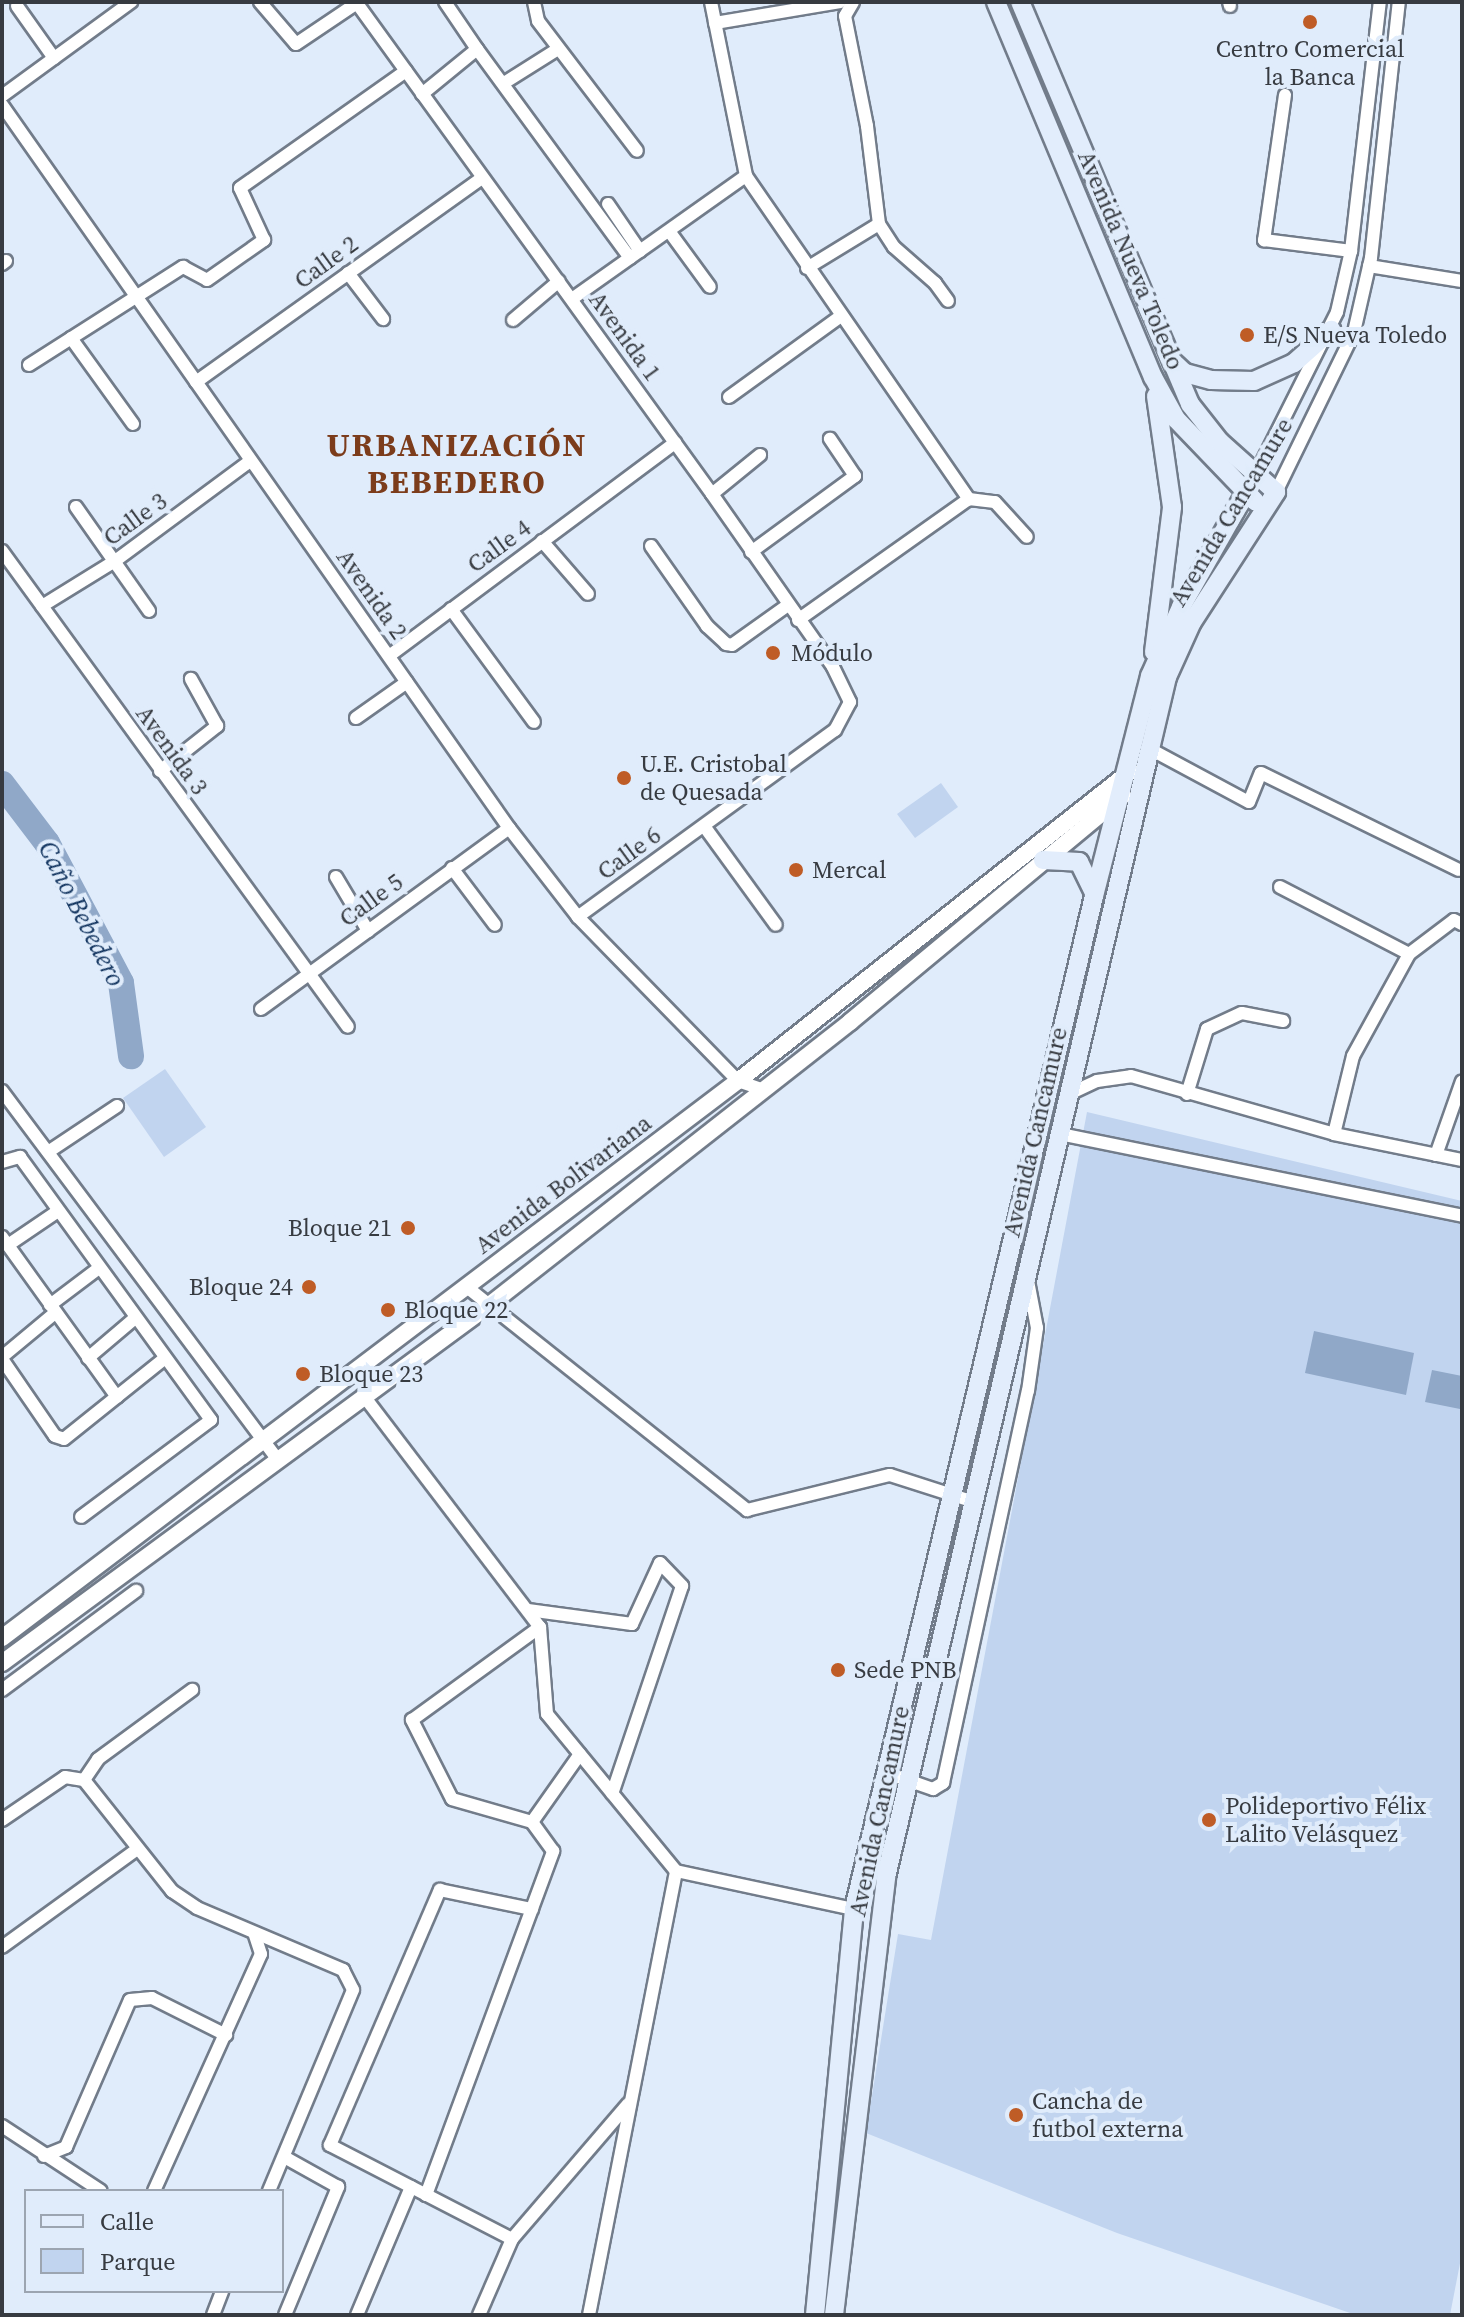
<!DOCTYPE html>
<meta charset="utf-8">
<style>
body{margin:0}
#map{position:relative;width:1464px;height:2317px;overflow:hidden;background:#e0ecfb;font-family:"Source Serif 4",serif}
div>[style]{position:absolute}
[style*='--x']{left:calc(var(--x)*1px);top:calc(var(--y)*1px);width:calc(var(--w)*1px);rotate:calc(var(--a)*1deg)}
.green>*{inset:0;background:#c1d4ef}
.water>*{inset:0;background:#90a8c8}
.river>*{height:26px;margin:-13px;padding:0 13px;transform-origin:13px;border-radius:13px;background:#90a8c8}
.roads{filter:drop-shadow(2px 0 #727c8a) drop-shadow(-2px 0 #727c8a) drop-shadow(0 2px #727c8a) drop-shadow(0 -2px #727c8a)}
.minor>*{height:12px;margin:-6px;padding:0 6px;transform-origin:6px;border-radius:6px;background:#fff}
.tertiary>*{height:16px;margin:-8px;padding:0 8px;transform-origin:8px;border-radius:8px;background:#fff}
.secondary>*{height:18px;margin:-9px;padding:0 9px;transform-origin:9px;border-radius:9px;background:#e2edfc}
.dots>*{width:22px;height:22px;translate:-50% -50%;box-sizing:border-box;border:4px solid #e0ecfb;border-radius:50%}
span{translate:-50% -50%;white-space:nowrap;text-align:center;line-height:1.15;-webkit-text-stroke:8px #e0ecfb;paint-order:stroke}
.poi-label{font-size:24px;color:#373b41}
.left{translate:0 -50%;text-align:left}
.right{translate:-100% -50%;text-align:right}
.street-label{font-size:24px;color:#373b41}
.water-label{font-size:26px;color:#133560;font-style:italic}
.district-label{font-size:32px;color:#7c3c1b;font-weight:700;letter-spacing:2px}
.frame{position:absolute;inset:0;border:4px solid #373b41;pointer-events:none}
.legend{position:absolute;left:24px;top:2189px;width:260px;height:104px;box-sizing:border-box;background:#e0ecfb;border:2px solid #9ca5b1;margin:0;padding:10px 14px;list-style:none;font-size:24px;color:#373b41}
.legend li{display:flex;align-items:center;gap:16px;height:40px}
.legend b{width:40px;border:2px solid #9ca5b1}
</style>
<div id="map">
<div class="green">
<i style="clip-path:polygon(941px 783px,958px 807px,915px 838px,897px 814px)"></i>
<i style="clip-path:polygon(165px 1069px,206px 1127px,164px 1157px,123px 1098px)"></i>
<i style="clip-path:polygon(1087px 1112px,1462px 1201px,1462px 2253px,1450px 2315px,1356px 2315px,1117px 2233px,866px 2133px,898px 1934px,931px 1940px)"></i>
</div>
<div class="water">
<i style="clip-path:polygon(1314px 1331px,1414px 1353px,1406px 1395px,1305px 1373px)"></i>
<i style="clip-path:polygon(1432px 1370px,1462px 1376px,1460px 1409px,1425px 1402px)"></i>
</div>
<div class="river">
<i style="--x:2;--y:784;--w:74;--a:52.7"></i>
<i style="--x:47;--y:843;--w:158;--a:62.1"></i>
<i style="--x:121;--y:983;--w:74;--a:82.2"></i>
</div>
<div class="roads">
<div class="minor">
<i style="--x:260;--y:2;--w:55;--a:49.4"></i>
<i style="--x:296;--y:44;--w:73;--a:-33.9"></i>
<i style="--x:356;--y:2;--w:607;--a:54.11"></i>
<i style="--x:712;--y:494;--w:211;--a:55"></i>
<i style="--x:833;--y:667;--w:39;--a:64"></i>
<i style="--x:850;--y:702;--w:32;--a:118"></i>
<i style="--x:835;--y:730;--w:318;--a:144"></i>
<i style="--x:445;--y:2;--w:57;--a:55.8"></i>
<i style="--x:534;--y:2;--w:19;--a:78"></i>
<i style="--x:538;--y:21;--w:163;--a:52.7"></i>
<i style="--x:711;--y:2;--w:177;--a:78.6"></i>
<i style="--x:746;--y:176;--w:393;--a:55.4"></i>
<i style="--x:1229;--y:2;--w:4;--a:76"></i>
<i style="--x:17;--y:6;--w:64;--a:54.6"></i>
<i style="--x:715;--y:23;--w:127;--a:-9.5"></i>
<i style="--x:504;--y:83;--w:64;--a:-32.2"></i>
<i style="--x:422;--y:94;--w:71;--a:-39.3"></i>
<i style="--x:477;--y:49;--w:259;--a:53.8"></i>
<i style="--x:1285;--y:95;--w:147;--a:98.2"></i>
<i style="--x:1264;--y:240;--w:88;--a:7.2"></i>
<i style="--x:2;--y:96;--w:160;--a:-36.1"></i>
<i style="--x:2;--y:105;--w:883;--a:54.96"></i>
<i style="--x:509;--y:828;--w:113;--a:52.2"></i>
<i style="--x:578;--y:917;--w:229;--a:45.7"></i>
<i style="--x:738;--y:1081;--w:28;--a:19"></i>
<i style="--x:608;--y:204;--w:57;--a:55.8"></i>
<i style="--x:879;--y:224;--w:27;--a:57"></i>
<i style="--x:894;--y:247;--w:55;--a:41.3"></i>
<i style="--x:935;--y:283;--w:22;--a:54"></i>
<i style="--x:669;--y:231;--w:69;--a:53.8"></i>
<i style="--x:2;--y:264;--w:5;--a:-37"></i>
<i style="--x:1369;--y:266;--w:94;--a:9.2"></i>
<i style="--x:807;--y:268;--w:84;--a:-31.4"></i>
<i style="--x:879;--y:224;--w:99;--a:-97"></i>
<i style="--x:867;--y:126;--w:112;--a:-101.3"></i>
<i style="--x:845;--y:16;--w:16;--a:-60"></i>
<i style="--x:348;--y:273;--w:58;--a:52.7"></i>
<i style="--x:572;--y:299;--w:213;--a:-35.3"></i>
<i style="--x:513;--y:320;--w:60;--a:-40.3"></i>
<i style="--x:71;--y:338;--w:106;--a:54.2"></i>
<i style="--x:29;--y:365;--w:183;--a:-32.5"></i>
<i style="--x:183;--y:267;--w:27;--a:28"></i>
<i style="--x:207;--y:280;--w:70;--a:-35.1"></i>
<i style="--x:264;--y:240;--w:57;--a:-114.8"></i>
<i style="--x:240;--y:188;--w:203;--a:-35.2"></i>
<i style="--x:196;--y:382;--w:351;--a:-35.5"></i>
<i style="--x:729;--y:397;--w:138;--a:-35.9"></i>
<i style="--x:1255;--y:476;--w:183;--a:-63.4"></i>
<i style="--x:1337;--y:312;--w:63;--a:-77.1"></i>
<i style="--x:1351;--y:251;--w:251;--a:-83.4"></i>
<i style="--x:1276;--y:492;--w:178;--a:-64"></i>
<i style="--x:1354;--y:332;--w:76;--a:-77.1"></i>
<i style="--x:1371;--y:258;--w:258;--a:-83.8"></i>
<i style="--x:712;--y:494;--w:62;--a:-39.1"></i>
<i style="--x:76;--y:507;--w:127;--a:54.9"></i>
<i style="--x:542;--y:541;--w:70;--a:49"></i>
<i style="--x:651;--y:546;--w:98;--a:55"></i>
<i style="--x:707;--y:626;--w:26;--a:43"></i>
<i style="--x:726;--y:644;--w:6;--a:9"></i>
<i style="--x:732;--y:645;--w:69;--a:-35.5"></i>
<i style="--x:2;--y:551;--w:588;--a:53.99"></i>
<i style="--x:751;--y:552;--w:129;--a:-36.2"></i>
<i style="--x:855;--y:476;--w:45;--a:-124"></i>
<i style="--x:42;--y:606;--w:86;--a:-31.7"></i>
<i style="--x:115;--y:561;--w:168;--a:-36.5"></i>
<i style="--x:451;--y:609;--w:140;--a:53.7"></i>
<i style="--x:798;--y:620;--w:209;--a:-35.3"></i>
<i style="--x:969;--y:499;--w:26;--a:7"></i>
<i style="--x:995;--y:502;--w:47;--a:47.6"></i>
<i style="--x:389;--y:656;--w:357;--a:-36.7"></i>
<i style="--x:356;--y:718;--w:62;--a:-35.2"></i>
<i style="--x:1150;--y:749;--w:112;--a:28.2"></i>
<i style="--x:1249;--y:802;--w:31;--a:-68"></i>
<i style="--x:1261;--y:773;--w:220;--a:26.1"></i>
<i style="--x:160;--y:771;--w:73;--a:-38.3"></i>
<i style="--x:217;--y:726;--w:54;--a:-119"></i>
<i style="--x:704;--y:826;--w:122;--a:54"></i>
<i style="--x:452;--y:868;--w:71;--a:53"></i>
<i style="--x:336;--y:877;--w:63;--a:59.3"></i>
<i style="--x:1280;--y:887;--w:145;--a:27.4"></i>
<i style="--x:261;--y:1009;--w:307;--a:-36.1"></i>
<i style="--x:2;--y:1091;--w:459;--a:53.2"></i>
<i style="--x:1069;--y:1094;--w:31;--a:-25"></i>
<i style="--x:1097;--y:1081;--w:34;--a:-8"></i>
<i style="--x:1131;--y:1076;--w:211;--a:15.9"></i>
<i style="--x:1334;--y:1134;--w:131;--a:11.5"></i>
<i style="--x:1187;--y:1094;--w:68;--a:-72.9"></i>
<i style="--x:1207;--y:1029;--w:38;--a:-25"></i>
<i style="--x:1242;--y:1013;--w:42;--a:11"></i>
<i style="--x:1060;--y:1134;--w:410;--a:11.5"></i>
<i style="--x:1334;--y:1134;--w:80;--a:-76.3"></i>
<i style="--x:1353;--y:1056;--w:116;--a:-61.2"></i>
<i style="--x:1409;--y:954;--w:56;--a:-37.1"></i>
<i style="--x:1454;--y:920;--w:9;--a:27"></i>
<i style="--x:48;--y:1152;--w:83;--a:-33.7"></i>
<i style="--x:1436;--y:1155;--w:78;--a:-70.6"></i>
<i style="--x:2;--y:1162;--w:19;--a:-16"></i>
<i style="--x:20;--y:1157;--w:325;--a:54"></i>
<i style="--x:211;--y:1420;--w:162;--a:143.3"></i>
<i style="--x:2;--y:1237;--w:197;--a:54.3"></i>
<i style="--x:8;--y:1245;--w:57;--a:-34.2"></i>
<i style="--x:468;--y:1288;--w:357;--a:38.5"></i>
<i style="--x:747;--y:1510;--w:147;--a:-13.8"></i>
<i style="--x:890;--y:1475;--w:88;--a:17.8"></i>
<i style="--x:50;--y:1305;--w:61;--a:-37.1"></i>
<i style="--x:2;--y:1357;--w:69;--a:-39.7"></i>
<i style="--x:88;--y:1358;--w:60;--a:-40.3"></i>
<i style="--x:2;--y:1359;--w:93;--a:55.5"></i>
<i style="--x:55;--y:1436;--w:9;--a:18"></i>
<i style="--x:64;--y:1439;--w:128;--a:-38.7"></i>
<i style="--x:363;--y:1395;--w:292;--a:52.7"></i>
<i style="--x:540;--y:1627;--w:87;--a:85.4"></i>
<i style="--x:547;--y:1714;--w:203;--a:50.6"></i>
<i style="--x:676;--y:1871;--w:182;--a:12.1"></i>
<i style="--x:528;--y:1610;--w:105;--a:7.7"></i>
<i style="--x:632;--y:1624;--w:67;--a:-65.3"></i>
<i style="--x:660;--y:1563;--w:32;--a:46"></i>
<i style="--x:682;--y:1586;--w:219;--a:108.6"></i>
<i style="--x:2;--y:1690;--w:167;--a:-36.5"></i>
<i style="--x:887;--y:1773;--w:49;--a:19.2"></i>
<i style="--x:933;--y:1789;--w:12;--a:-31"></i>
<i style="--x:943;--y:1783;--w:401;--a:-77.8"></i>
<i style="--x:1028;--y:1391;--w:64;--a:-81.9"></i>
<i style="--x:1037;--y:1328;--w:48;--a:-100.8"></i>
<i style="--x:84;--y:1780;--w:25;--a:-56"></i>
<i style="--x:98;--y:1759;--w:117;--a:-36.3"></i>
<i style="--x:2;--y:1820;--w:76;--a:-34.3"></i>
<i style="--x:65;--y:1777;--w:19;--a:9"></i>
<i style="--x:84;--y:1780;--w:142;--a:51.6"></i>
<i style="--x:172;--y:1891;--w:30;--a:34"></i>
<i style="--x:197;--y:1908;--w:159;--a:23"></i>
<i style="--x:343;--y:1970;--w:22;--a:63"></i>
<i style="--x:353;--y:1990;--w:218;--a:112.7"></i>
<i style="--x:532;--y:1822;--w:83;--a:-54.8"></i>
<i style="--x:2;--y:1947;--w:165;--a:-35.9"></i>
<i style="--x:2;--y:2126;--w:118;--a:33.3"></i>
<i style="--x:44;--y:2156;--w:24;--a:-22"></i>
<i style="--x:66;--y:2147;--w:160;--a:-66.5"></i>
<i style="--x:130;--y:2000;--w:22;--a:-5"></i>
<i style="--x:152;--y:1998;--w:83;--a:26.6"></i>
<i style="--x:154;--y:2191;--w:260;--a:-65.7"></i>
<i style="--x:261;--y:1954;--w:22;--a:-108"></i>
<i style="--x:426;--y:2195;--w:367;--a:-69.7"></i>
<i style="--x:553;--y:1851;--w:36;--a:-126"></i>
<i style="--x:532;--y:1822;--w:83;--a:-164"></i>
<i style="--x:452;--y:1799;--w:89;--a:-116.9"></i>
<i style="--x:412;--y:1720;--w:158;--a:-36"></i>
<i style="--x:512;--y:2239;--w:205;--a:-152.7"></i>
<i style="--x:330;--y:2145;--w:278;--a:-66.7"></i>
<i style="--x:440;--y:1890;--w:94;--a:11.7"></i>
<i style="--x:213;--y:2315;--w:26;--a:-69"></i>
<i style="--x:285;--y:2315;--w:139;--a:-67.5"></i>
<i style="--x:338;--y:2187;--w:60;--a:-150.9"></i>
<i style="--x:357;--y:2315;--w:139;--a:-67.1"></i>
<i style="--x:479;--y:2315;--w:83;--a:-66.5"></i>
<i style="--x:512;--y:2239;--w:178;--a:-49.3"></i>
<i style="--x:589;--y:2315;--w:452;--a:-78.9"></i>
</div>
<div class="tertiary">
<i style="--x:2;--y:1638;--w:923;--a:-37.12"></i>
<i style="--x:738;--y:1081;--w:500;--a:-38.3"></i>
<i style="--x:2;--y:1663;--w:603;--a:-36.3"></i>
<i style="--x:488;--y:1306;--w:460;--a:-38.1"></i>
<i style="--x:850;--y:1022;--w:355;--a:-39.7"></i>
</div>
<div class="secondary">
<i style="--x:996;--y:2;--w:407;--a:67.3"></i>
<i style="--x:1153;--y:377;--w:48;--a:61.3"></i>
<i style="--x:1176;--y:419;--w:114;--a:46.1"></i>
<i style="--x:1172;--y:361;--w:18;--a:43"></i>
<i style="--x:1185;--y:373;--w:27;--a:15"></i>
<i style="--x:1211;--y:380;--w:43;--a:1.3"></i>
<i style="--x:1254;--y:381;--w:44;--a:-24.2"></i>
<i style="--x:1294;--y:363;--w:50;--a:-41.7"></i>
<i style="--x:1154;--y:652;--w:146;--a:-82.9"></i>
<i style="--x:1172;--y:507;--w:112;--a:-98.2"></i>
<i style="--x:1043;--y:860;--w:36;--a:3"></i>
<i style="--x:1079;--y:862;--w:34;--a:64"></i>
<i style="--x:815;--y:2315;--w:408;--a:-84.5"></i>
<i style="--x:854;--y:1909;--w:1041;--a:-76.67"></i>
<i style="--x:1094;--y:896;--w:227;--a:-75.7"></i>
<i style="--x:1150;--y:676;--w:76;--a:-65.8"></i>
<i style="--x:1181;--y:607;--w:150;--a:-60.5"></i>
<i style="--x:834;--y:2315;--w:441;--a:-83.2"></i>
<i style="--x:886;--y:1877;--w:1158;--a:-76.83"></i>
<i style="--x:1150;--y:749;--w:74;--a:-76.7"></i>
<i style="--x:1167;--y:677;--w:60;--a:-65.6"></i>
<i style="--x:1192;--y:622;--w:155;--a:-57.1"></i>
<i style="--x:1276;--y:492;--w:75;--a:-138.2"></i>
<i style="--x:1220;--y:442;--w:48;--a:-128.3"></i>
<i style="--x:1190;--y:404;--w:436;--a:-112.9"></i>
</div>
</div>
<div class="dots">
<i style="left:1310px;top:22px;background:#bf5c26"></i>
<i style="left:1247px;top:335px;background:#bf5c26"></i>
<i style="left:773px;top:653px;background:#bf5c26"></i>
<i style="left:624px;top:778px;background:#bf5c26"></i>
<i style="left:796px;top:870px;background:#bf5c26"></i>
<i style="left:408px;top:1228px;background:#bf5c26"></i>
<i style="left:309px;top:1287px;background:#bf5c26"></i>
<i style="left:388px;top:1310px;background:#bf5c26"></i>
<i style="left:303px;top:1374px;background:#bf5c26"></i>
<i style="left:838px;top:1670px;background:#bf5c26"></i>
<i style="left:1209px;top:1820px;background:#bf5c26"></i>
<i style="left:1016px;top:2115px;background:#bf5c26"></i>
</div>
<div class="poi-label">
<span style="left:1310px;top:63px">Centro Comercial<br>la Banca</span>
<span class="left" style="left:1263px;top:335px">E/S Nueva Toledo</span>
<span class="left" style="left:791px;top:653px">Módulo</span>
<span class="left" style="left:640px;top:778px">U.E. Cristobal<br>de Quesada</span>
<span class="left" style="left:812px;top:870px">Mercal</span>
<span class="right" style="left:392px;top:1228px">Bloque 21</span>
<span class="right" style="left:293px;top:1287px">Bloque 24</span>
<span class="left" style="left:404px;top:1310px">Bloque 22</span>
<span class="left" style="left:319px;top:1374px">Bloque 23</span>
<span class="left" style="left:854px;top:1670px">Sede PNB</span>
<span class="left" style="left:1225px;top:1820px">Polideportivo Félix<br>Lalito Velásquez</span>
<span class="left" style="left:1032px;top:2115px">Cancha de<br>futbol externa</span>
</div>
<div class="street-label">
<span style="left:1131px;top:260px;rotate:67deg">Avenida Nueva Toledo</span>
<span style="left:326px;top:262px;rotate:-36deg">Calle 2</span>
<span style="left:625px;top:336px;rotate:54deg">Avenida 1</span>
<span style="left:1231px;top:512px;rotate:-59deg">Avenida Cancamure</span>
<span style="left:135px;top:519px;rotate:-36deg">Calle 3</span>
<span style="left:499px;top:546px;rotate:-36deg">Calle 4</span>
<span style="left:372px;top:594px;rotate:55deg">Avenida 2</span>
<span style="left:172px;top:750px;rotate:54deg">Avenida 3</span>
<span style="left:629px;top:853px;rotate:-36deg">Calle 6</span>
<span style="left:371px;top:900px;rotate:-36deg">Calle 5</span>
<span style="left:1035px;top:1132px;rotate:-77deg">Avenida Cancamure</span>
<span style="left:563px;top:1184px;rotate:-37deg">Avenida Bolivariana</span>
<span style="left:879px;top:1811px;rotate:-78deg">Avenida Cancamure</span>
</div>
<div class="water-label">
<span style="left:81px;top:914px;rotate:63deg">Caño Bebedero</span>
</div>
<div class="district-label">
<span style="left:457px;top:464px">URBANIZACIÓN<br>BEBEDERO</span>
</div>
<div class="frame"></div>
<ul class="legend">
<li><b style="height:10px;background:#e2edfc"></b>Calle</li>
<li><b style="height:22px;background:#c1d4ef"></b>Parque</li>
</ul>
</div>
